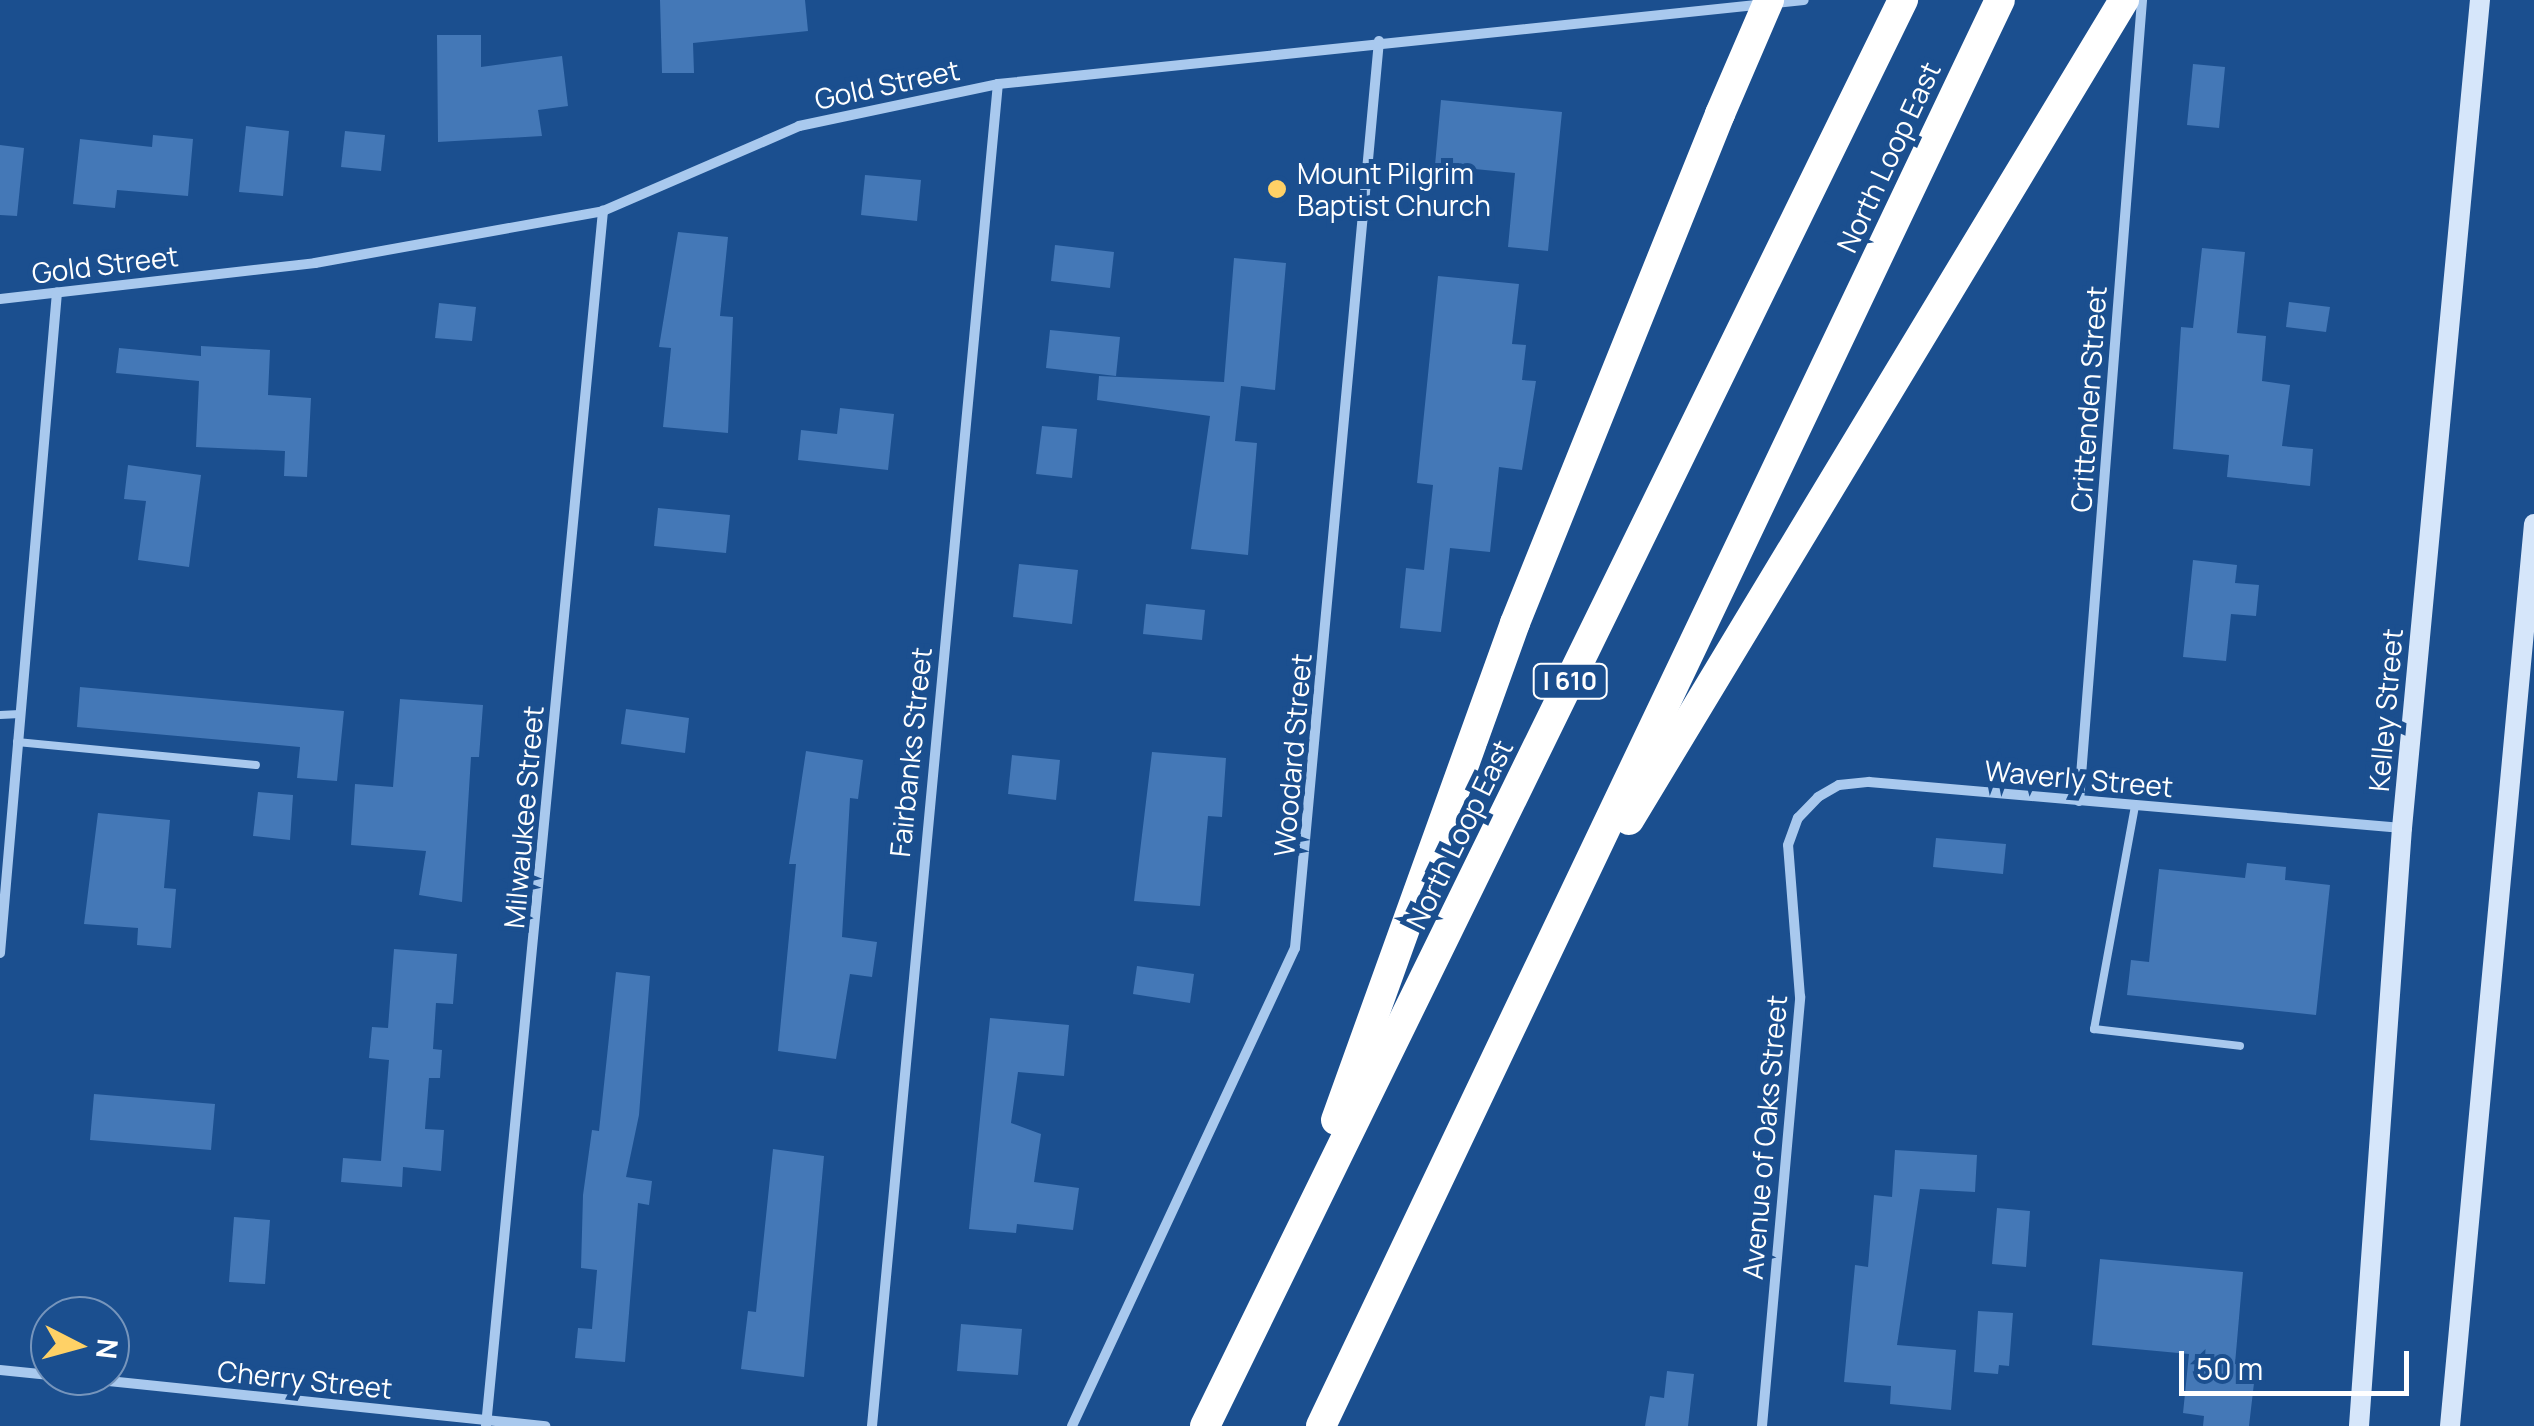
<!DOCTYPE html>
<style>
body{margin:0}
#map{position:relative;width:2534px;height:1426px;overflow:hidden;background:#1b4f8f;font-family:Manrope,sans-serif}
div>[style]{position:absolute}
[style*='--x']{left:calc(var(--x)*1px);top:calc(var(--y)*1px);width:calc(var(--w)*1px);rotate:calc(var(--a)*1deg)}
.building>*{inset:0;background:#4478b7}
.service>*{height:8px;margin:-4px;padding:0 4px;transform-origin:4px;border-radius:4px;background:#a9c9ee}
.minor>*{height:10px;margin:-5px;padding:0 5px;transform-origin:5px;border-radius:5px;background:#a9c9ee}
.secondary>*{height:20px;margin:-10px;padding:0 10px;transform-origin:10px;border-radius:10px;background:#d6e6fa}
.motorway>*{height:30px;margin:-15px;padding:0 15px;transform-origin:15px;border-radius:15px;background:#fff}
.motorway-bridge>*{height:30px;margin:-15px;padding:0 15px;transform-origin:15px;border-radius:15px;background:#fff}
.dots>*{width:28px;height:28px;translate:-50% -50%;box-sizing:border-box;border:5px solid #1b4f8f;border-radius:50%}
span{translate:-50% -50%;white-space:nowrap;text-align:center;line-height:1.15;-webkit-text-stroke:10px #1b4f8f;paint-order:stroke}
.shield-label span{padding:2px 8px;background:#1b4f8f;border:2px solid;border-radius:8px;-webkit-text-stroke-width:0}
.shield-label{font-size:25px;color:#fff;font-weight:700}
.street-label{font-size:28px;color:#fff}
.poi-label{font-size:28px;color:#fff}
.left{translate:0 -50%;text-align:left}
.north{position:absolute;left:30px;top:1296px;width:100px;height:100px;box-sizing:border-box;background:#1b4f8f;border:2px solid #7695bc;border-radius:50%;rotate:96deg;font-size:28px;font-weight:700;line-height:40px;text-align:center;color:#fff}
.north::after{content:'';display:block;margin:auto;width:35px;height:45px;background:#ffd166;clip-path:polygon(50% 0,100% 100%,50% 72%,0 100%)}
.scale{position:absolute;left:2179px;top:1351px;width:230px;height:45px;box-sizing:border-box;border:5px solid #fff;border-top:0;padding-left:12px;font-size:30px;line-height:35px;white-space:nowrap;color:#fff;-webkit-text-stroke:8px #1b4f8f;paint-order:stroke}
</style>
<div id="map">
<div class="building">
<i style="clip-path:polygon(660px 0,805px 0,808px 31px,693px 43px,694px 73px,662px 73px)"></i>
<i style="clip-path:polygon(437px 35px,481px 35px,481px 67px,562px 56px,568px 106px,538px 110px,542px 136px,438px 142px)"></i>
<i style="clip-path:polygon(2193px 64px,2225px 67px,2219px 128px,2187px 125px)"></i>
<i style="clip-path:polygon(1441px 100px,1562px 112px,1548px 251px,1508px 247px,1515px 173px,1435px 165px)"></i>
<i style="clip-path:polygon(246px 126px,289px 131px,283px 196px,239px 192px)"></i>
<i style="clip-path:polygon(345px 131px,385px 135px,381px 171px,341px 167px)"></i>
<i style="clip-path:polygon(153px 135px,193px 139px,188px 196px,117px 190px,115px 208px,73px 204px,80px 139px,152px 147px)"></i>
<i style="clip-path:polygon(0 145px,24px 148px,17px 216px,0 215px)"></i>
<i style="clip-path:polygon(865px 175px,921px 180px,917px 221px,861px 215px)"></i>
<i style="clip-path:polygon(678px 232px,728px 237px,720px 316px,733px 317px,728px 433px,663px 427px,671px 348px,659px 347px)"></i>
<i style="clip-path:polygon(1055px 245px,1114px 252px,1110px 288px,1051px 281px)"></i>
<i style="clip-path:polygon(2202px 248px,2245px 252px,2237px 333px,2266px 336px,2262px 381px,2290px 385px,2282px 446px,2313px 449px,2310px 486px,2227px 477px,2229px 455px,2173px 449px,2181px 327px,2193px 328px)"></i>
<i style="clip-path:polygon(1234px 258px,1286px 263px,1275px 390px,1241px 386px,1235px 441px,1257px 443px,1248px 555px,1191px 549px,1210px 416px,1097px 400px,1099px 376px,1224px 382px)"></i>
<i style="clip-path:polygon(1438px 276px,1519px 284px,1512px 344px,1526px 345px,1522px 380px,1536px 381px,1522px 470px,1499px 467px,1490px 552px,1450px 548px,1441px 632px,1400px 628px,1406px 568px,1424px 570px,1433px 485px,1417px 483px)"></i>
<i style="clip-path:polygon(2289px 302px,2330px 307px,2326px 332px,2286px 327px)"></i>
<i style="clip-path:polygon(439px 303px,476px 307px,472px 341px,435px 338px)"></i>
<i style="clip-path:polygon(1050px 330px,1120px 337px,1116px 376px,1046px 368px)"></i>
<i style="clip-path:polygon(201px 346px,270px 350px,268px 395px,311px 398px,307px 477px,284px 476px,285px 451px,196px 447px,199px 381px,116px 373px,119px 348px,201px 356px)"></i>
<i style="clip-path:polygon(840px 408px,894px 414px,888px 470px,798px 460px,801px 430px,837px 434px)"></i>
<i style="clip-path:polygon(1042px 426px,1077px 429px,1072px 478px,1036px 474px)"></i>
<i style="clip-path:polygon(128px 465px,201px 475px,189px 567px,138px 560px,146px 501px,124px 499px)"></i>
<i style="clip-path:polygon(658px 508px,730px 515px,726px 553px,654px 546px)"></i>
<i style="clip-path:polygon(2193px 560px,2237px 565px,2235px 583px,2259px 585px,2256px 616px,2231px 614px,2226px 661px,2183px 657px)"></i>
<i style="clip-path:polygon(1019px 564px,1078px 570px,1072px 624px,1013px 617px)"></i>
<i style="clip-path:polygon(1146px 604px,1205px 610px,1202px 640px,1143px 634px)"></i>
<i style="clip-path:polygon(80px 687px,344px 711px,337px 781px,297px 778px,300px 747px,77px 727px)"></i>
<i style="clip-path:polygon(400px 699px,483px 705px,479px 757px,471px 757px,462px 902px,419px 895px,426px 851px,351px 845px,355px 784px,393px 787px)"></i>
<i style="clip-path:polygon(626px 709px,689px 718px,685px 753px,621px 744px)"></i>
<i style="clip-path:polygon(806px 751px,863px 760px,858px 799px,850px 798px,842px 937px,877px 942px,872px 977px,850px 974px,836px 1059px,778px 1051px,796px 864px,789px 864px)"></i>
<i style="clip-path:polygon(1152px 752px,1226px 758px,1222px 817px,1208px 816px,1200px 906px,1134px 901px)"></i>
<i style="clip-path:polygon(1012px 755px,1060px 760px,1056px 800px,1008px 794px)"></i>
<i style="clip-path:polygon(258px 792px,293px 795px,290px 840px,253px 836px)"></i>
<i style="clip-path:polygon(98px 813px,170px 820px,164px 888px,176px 889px,171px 948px,137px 945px,138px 928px,84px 924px)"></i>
<i style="clip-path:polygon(1936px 838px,2006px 844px,2003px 874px,1933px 867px)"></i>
<i style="clip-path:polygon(2247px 863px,2286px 867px,2285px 880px,2330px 885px,2316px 1015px,2127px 995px,2131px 960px,2149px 962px,2159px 869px,2245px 878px)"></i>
<i style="clip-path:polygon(394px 949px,457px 954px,453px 1004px,436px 1003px,433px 1049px,442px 1050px,440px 1078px,429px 1078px,425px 1129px,444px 1130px,441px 1171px,403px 1167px,402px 1187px,341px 1182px,343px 1158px,381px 1161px,389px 1060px,369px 1058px,372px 1027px,388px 1028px)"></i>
<i style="clip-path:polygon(1137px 966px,1194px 974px,1190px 1003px,1133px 994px)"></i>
<i style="clip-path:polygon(616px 972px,650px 976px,639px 1115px,626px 1177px,652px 1181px,649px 1205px,638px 1203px,625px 1362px,575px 1358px,578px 1328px,592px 1329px,597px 1270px,581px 1268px,583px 1195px,592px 1130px,599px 1131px)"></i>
<i style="clip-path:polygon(990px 1018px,1069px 1025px,1064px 1076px,1018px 1072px,1011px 1123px,1041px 1134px,1034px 1182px,1079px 1188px,1073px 1230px,1017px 1224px,1016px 1233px,969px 1229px)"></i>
<i style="clip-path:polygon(94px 1094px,215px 1104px,211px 1150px,90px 1140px)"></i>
<i style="clip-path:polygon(773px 1149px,824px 1156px,804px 1377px,741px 1369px,748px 1311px,756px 1312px)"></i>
<i style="clip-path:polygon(1895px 1150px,1977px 1155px,1975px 1192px,1920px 1189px,1897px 1345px,1956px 1350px,1951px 1410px,1890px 1404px,1891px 1386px,1844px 1382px,1855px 1265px,1868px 1267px,1874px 1195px,1892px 1197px)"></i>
<i style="clip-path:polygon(1997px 1208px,2030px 1211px,2026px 1267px,1992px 1264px)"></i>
<i style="clip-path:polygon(234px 1217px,270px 1220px,265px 1284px,229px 1282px)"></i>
<i style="clip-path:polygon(2100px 1259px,2243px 1272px,2235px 1364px,2256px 1366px,2249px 1426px,2203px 1426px,2204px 1416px,2183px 1413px,2189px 1354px,2092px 1345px)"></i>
<i style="clip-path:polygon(1978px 1311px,2013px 1313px,2009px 1366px,1999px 1365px,1998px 1374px,1974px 1372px)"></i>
<i style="clip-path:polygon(961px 1324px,1022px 1329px,1018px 1375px,957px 1371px)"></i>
<i style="clip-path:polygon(1667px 1371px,1694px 1374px,1688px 1426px,1645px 1426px,1650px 1396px,1664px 1398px)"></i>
</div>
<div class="service">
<i style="--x:0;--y:715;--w:20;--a:-3"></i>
<i style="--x:17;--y:742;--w:240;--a:5.5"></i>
<i style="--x:2135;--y:806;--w:227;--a:100.4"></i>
<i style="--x:2094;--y:1029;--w:147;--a:6.6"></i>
</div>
<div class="minor">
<i style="--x:0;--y:299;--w:317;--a:-6.5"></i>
<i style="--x:315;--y:263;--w:293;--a:-10.2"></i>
<i style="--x:603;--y:211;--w:214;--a:-23.4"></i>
<i style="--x:799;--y:126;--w:203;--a:-11.9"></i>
<i style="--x:998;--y:84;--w:810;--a:-5.95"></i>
<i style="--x:2079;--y:801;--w:803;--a:-85.5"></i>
<i style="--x:0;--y:953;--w:663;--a:-85.07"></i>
<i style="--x:0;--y:1370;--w:50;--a:5.7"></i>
<i style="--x:60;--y:1376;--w:488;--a:5.9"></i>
<i style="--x:486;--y:1426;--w:1221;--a:-84.5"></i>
<i style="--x:872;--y:1426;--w:1348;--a:-84.64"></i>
<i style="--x:1072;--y:1426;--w:527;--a:-64.99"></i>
<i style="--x:1295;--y:948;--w:911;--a:-84.71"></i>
<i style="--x:1762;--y:1426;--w:431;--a:-84.9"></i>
<i style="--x:1800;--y:997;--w:152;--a:-94.5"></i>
<i style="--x:1788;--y:845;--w:29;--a:-70"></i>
<i style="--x:1798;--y:818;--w:29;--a:-46"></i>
<i style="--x:1818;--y:797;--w:24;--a:-30"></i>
<i style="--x:1839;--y:785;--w:30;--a:-6"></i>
<i style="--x:1869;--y:782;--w:535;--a:4.93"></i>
</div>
<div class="secondary">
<i style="--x:2359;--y:1426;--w:600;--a:-85.89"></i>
<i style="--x:2402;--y:828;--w:832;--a:-84.62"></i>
<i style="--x:2450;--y:1426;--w:906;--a:-84.68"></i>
</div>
<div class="motorway">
<i style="--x:1629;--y:820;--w:958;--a:-58.88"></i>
<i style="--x:1336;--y:1120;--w:528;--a:-70.19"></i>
<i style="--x:1515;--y:623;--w:549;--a:-68.06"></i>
<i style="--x:1205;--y:1426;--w:1588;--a:-63.92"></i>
<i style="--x:1321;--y:1426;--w:1579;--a:-64.54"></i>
</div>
<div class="motorway-bridge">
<i style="--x:1720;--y:114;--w:124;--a:-66.7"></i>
</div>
<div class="dots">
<i style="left:1277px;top:189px;background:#ffd166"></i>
</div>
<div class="shield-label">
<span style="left:1570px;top:681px">I 610</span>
</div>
<div class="street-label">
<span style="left:887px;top:84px;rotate:-12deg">Gold Street</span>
<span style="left:1888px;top:157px;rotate:-65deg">North Loop East</span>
<span style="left:105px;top:264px;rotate:-7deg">Gold Street</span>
<span style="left:2088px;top:399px;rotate:-86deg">Crittenden Street</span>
<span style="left:2385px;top:710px;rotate:-85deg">Kelley Street</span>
<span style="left:910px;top:752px;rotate:-84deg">Fairbanks Street</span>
<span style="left:1292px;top:755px;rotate:-85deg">Woodard Street</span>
<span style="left:2079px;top:778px;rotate:5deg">Waverly Street</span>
<span style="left:523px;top:817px;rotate:-85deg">Milwaukee Street</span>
<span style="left:1459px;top:834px;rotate:-64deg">North Loop East</span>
<span style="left:1764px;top:1137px;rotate:-85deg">Avenue of Oaks Street</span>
<span style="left:305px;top:1379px;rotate:6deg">Cherry Street</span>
</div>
<div class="poi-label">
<span class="left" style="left:1297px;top:189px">Mount Pilgrim<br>Baptist Church</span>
</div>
<div class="north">N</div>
<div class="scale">50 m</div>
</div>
